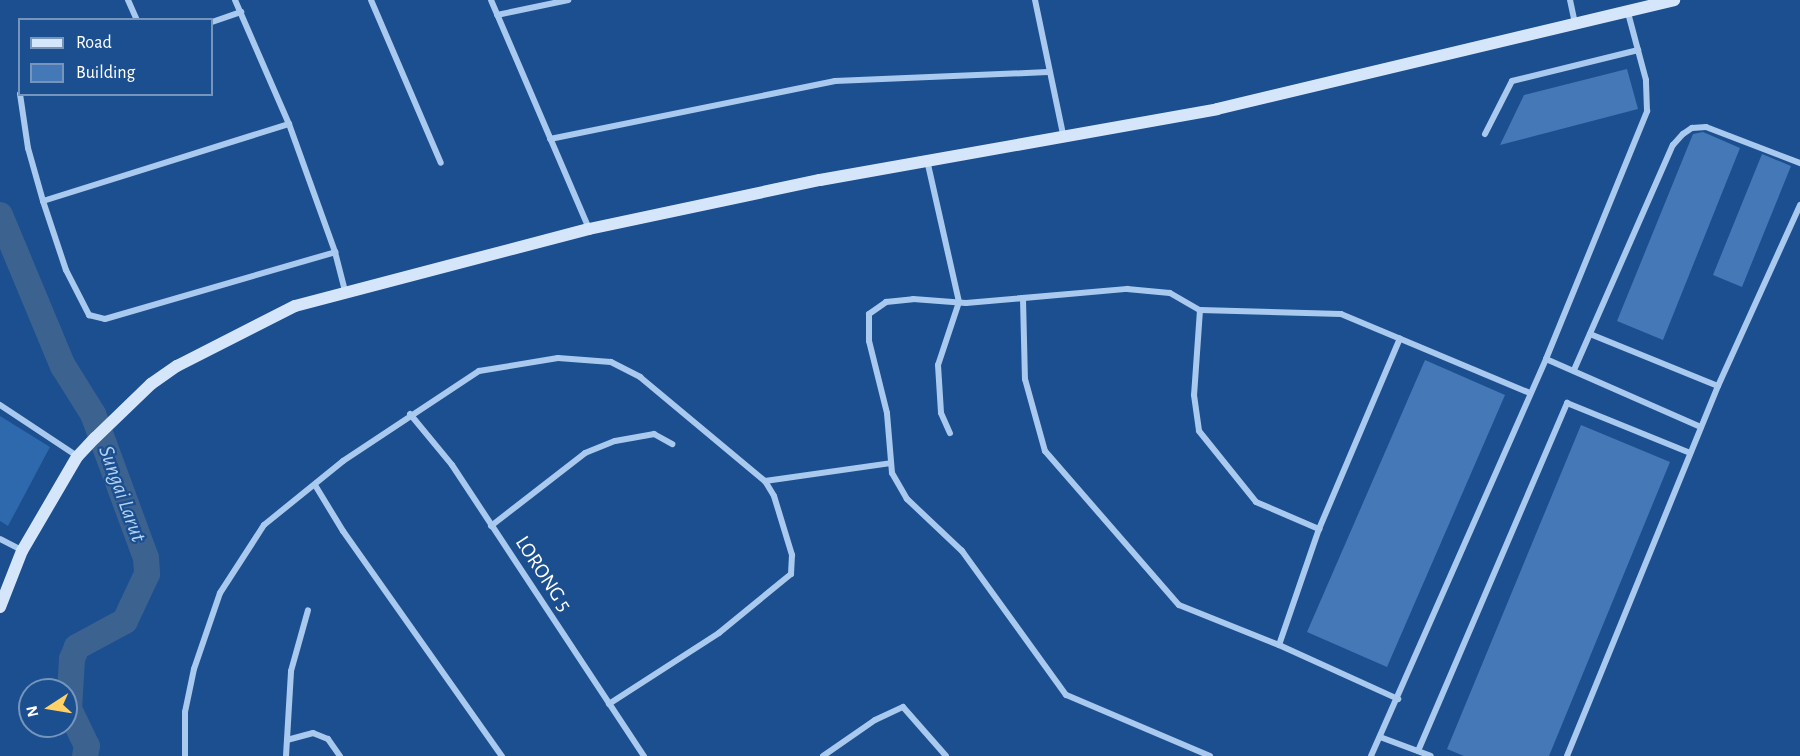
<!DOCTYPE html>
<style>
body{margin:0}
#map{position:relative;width:1800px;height:756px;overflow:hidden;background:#1b4f8f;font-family:"Alegreya Sans",sans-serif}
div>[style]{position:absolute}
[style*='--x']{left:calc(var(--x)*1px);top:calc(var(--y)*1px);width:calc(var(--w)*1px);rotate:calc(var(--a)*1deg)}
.green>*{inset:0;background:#2e69ad}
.river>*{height:26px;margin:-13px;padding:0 13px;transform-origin:13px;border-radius:13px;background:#3c6290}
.building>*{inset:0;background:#4478b7}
.street>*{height:6px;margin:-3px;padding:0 3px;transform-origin:3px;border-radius:3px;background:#a9c9ee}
.secondary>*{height:12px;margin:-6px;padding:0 6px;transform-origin:6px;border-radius:6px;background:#d6e6fa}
span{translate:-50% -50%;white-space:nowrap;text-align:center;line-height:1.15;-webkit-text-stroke:4.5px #1b4f8f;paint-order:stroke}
.street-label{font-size:21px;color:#fff}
.water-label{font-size:22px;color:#b5d3f5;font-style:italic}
.legend{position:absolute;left:18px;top:18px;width:195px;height:78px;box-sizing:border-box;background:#1b4f8f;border:2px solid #7695bc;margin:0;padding:8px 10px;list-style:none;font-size:18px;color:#fff}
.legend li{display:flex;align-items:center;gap:12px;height:30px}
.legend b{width:30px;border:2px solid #7695bc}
.north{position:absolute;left:18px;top:678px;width:60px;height:60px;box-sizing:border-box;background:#1b4f8f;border:2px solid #7695bc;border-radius:50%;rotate:258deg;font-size:16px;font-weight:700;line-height:24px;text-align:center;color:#fff}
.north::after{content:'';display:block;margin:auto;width:21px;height:27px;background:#ffd166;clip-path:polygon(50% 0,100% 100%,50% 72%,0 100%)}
</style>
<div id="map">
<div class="green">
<i style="clip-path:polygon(0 416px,50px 447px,8px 526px,0 521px)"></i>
</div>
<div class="river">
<i style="--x:0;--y:215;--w:164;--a:67.4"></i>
<i style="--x:63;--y:366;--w:57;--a:58"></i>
<i style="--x:93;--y:414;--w:153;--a:69.8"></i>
<i style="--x:146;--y:558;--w:16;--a:86"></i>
<i style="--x:147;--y:574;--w:52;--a:115.1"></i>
<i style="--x:125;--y:621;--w:55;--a:151.6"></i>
<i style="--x:77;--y:647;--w:13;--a:113"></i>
<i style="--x:72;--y:659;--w:50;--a:93.4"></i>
<i style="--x:69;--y:709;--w:41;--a:64.1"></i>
<i style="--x:87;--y:746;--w:10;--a:101"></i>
</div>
<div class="building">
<i style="clip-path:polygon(1627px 69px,1638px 109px,1500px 145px,1524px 95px)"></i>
<i style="clip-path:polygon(1703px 132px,1740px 148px,1663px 340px,1617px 321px,1693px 134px)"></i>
<i style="clip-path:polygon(1762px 154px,1791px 166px,1742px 287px,1713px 275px)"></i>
<i style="clip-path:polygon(1425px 360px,1505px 395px,1387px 667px,1307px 632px)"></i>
<i style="clip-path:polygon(1581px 425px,1670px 462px,1549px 756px,1464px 756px,1447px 749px)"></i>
</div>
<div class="street">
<i style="--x:128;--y:0;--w:22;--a:66"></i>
<i style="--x:235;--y:0;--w:135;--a:66.5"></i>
<i style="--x:289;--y:124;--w:136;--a:70.2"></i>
<i style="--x:335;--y:252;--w:40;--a:75.6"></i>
<i style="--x:371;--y:0;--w:177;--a:66.8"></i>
<i style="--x:491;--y:0;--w:249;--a:66.8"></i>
<i style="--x:1035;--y:0;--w:137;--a:78.2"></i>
<i style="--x:1570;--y:0;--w:24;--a:78"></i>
<i style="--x:497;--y:15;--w:73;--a:-11.9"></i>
<i style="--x:212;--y:22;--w:31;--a:-19"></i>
<i style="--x:20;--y:94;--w:55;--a:81.6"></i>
<i style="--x:28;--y:148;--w:55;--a:74.2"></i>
<i style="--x:43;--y:201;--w:73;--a:71.6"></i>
<i style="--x:66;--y:270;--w:51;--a:62.9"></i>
<i style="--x:89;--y:315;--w:16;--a:14"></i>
<i style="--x:105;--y:319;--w:240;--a:-16.2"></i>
<i style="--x:1485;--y:134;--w:59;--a:-63"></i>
<i style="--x:1512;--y:81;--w:130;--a:-13.8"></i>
<i style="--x:550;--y:139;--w:291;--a:-11.5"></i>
<i style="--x:835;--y:81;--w:213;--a:-2.4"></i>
<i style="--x:927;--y:160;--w:146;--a:77.3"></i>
<i style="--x:959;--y:302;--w:66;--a:108.4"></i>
<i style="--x:938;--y:365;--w:48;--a:86.4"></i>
<i style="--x:941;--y:413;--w:22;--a:66"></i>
<i style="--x:43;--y:201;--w:258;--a:-17.4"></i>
<i style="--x:1023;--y:299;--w:80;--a:88.6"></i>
<i style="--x:1025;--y:379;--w:75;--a:74.5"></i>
<i style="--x:1045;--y:451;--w:204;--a:49"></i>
<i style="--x:1179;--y:605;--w:108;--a:21.8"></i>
<i style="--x:1279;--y:645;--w:131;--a:24.4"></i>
<i style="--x:1200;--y:310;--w:85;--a:94"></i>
<i style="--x:1194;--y:395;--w:36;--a:82"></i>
<i style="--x:1199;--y:431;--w:91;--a:51.2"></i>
<i style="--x:1256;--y:502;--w:69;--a:23.2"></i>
<i style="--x:1590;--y:334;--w:138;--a:22.1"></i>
<i style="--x:1546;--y:359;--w:169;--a:23.7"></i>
<i style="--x:1574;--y:370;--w:246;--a:-66.3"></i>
<i style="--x:1673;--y:145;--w:15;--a:-48"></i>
<i style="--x:1683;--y:134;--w:11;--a:-34"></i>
<i style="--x:1692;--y:128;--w:14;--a:-4"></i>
<i style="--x:1706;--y:127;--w:101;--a:21"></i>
<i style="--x:0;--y:405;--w:92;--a:33.5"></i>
<i style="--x:410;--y:414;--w:66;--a:50.5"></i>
<i style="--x:452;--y:465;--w:349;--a:56.6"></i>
<i style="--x:765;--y:481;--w:127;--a:-8.1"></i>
<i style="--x:315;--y:485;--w:54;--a:58.7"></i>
<i style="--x:343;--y:531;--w:276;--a:54.8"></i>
<i style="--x:491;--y:526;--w:119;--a:-37.8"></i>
<i style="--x:585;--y:453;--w:32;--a:-22"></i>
<i style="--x:615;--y:441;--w:40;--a:-10"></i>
<i style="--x:654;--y:434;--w:21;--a:29"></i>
<i style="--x:0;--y:539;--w:25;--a:27"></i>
<i style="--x:1279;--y:645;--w:123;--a:-71"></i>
<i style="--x:1319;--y:529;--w:207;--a:-67"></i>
<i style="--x:1380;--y:737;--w:54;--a:20.4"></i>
<i style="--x:287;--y:740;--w:27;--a:-15"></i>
<i style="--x:313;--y:733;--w:16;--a:22"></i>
<i style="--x:328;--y:739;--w:21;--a:55"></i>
<i style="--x:1418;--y:751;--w:379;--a:-66.8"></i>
<i style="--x:1567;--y:403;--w:133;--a:22.1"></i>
<i style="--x:185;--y:756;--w:44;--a:-90"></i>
<i style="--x:185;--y:712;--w:44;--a:-78.2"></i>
<i style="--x:194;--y:669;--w:80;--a:-71.1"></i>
<i style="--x:220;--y:593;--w:81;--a:-57.1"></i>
<i style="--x:264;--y:525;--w:102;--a:-39"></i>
<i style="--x:343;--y:461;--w:163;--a:-33.5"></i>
<i style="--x:479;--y:371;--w:80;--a:-9.3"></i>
<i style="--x:558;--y:358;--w:53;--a:4.3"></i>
<i style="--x:611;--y:362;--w:33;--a:27"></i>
<i style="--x:640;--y:377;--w:163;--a:39.8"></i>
<i style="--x:765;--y:481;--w:17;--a:59"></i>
<i style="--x:774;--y:496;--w:62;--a:73"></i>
<i style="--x:792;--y:555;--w:19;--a:93"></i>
<i style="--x:791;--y:574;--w:93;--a:140.7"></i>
<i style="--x:719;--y:633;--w:131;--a:147.2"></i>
<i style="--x:286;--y:756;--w:85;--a:-86.6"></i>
<i style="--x:291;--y:671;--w:63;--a:-74.4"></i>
<i style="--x:823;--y:756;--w:63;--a:-34.7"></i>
<i style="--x:875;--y:720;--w:31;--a:-25"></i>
<i style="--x:903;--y:707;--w:65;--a:48.7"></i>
<i style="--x:1210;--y:756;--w:156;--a:-157"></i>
<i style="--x:1066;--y:695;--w:178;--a:-125.8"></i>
<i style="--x:962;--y:551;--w:76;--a:-136.6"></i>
<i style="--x:907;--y:499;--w:30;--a:-120"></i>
<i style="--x:892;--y:473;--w:60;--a:-94.8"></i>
<i style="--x:887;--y:413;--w:74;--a:-104"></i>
<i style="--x:869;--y:341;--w:27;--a:-90"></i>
<i style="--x:869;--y:314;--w:21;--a:-35"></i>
<i style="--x:886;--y:302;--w:27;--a:-6"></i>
<i style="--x:913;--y:299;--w:53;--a:4.3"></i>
<i style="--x:966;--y:303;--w:162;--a:-5"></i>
<i style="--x:1127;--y:289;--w:43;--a:5.3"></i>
<i style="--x:1170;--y:293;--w:34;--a:30"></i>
<i style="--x:1200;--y:310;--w:141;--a:1.6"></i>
<i style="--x:1341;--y:314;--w:205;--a:22.7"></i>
<i style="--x:1371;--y:756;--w:434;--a:-66.2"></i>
<i style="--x:1546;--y:359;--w:268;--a:-67.8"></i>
<i style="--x:1647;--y:111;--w:31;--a:-92"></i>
<i style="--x:1646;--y:80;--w:69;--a:-105"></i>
<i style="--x:1567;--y:756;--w:400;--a:-67.8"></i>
<i style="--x:1718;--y:386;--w:199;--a:-65.6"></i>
</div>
<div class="secondary">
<i style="--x:0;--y:607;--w:60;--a:-68.6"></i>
<i style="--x:22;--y:551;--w:109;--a:-59.7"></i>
<i style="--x:77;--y:457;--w:26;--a:-47"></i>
<i style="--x:95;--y:438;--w:78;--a:-44"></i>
<i style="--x:151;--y:384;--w:32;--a:-35"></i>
<i style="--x:177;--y:366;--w:132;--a:-27"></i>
<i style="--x:295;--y:306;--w:304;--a:-14.7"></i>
<i style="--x:589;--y:229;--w:236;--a:-12"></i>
<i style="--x:820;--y:180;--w:403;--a:-10.1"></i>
<i style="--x:1217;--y:109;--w:470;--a:-13.4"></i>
</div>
<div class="street-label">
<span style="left:543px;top:574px;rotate:57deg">LORONG 5</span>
</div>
<div class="water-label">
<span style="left:122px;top:494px;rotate:70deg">Sungai Larut</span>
</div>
<ul class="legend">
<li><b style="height:8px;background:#d6e6fa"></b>Road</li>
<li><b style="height:16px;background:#4478b7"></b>Building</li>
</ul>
<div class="north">N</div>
</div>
